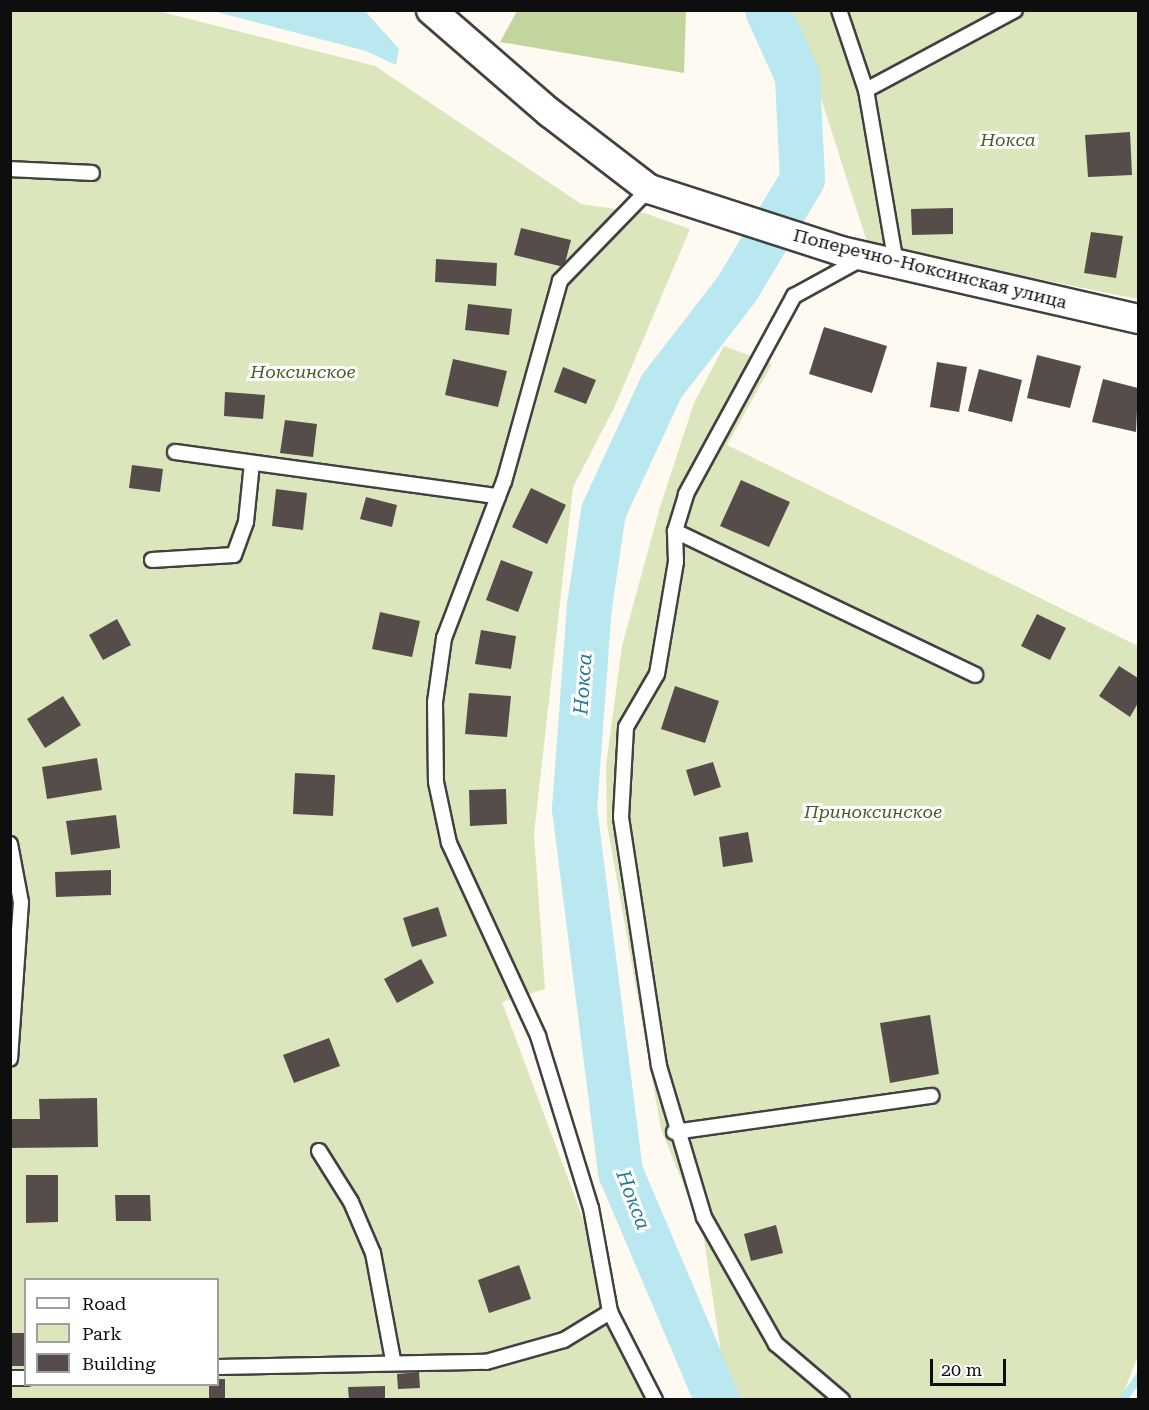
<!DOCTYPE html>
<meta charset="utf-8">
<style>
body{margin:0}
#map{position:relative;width:1149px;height:1410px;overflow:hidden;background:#fef9f1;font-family:"Roboto Serif",serif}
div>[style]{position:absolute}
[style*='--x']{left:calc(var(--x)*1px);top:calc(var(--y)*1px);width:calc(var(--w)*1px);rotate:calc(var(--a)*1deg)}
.green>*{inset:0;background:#dbe6bd}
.forest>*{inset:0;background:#c2d59d}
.water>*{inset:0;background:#b9e8f1}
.stream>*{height:8px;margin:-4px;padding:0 4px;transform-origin:4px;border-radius:4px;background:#b9e8f1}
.river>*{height:45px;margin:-22.5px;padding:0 22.5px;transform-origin:22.5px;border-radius:22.5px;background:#b9e8f1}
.building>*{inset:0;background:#564d4b}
.roads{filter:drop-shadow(2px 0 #414141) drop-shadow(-2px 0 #414141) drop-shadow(0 2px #414141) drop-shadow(0 -2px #414141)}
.service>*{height:14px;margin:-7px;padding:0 7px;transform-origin:7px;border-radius:7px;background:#fff}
.minor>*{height:28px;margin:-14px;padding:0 14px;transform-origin:14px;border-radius:14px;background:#fff}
span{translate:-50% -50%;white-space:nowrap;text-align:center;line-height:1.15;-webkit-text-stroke:6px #fff;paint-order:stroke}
.park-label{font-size:18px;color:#3d6123;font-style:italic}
.street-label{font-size:18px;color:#0e0e0e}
.water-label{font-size:20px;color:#217b97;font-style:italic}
.frame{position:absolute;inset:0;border:12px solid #0e0e0e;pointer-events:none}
.legend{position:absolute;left:24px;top:1278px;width:195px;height:108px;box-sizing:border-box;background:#fff;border:2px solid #9f9f9f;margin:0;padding:8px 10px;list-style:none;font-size:18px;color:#0e0e0e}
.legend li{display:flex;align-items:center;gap:12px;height:30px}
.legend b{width:30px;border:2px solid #9f9f9f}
.scale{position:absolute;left:930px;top:1359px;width:76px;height:27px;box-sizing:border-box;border:3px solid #0e0e0e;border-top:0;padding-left:8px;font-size:18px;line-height:21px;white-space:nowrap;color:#0e0e0e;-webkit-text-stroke:4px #fff;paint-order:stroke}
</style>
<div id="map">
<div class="green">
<i style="clip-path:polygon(evenodd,10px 11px,158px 11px,375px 66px,581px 204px,644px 213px,690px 229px,615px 406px,573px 487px,534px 834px,545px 989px,502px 1002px,618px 1312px,660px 1399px,11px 1399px,10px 11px,26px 1280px,218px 1280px,218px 1384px,26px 1384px,26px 1280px)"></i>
<i style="clip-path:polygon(793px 11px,1138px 11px,1138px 299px,868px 245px)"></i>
<i style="clip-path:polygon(724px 346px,772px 364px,727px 445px,1138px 646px,1138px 1356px,1121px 1399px,738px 1399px,724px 1373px,703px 1233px,661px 1129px,607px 824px,606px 766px,622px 646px,660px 507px,694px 403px)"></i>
</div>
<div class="forest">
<i style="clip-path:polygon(517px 11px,686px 11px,684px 73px,500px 42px)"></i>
</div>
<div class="water">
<i style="clip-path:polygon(213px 11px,365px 11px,399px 49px,396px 65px,366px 51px)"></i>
</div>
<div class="stream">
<i style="--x:1123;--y:1400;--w:27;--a:-56"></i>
</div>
<div class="river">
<i style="--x:717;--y:1400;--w:248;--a:-113"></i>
<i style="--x:620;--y:1172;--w:366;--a:-97.2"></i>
<i style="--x:574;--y:809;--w:204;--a:-85.8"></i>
<i style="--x:589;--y:606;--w:96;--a:-81.6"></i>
<i style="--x:603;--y:511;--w:138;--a:-65.1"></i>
<i style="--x:661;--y:386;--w:123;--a:-52.3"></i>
<i style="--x:736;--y:289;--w:128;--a:-59"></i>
<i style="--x:802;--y:179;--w:103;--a:-92.8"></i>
<i style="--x:797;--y:76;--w:72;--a:-114.4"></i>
</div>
<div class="building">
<i style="clip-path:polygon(1130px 132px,1132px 175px,1088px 177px,1085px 135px)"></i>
<i style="clip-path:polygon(953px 208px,953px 234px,912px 235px,911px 209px)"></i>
<i style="clip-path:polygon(521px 228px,571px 240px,564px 267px,514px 255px)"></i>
<i style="clip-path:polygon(1091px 232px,1123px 236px,1116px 278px,1084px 273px)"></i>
<i style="clip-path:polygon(436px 259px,497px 263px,496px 286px,435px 282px)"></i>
<i style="clip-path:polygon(468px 304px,512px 309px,509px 335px,465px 330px)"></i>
<i style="clip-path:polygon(824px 327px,887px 346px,872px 393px,809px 374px)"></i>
<i style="clip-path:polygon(1037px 355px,1081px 366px,1070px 408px,1027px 398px)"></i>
<i style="clip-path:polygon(453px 359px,507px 371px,498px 407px,445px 395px)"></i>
<i style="clip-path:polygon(937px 362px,967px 367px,959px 412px,930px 407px)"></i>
<i style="clip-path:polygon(563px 367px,596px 380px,586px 404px,554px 392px)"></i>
<i style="clip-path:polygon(979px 369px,1022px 380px,1012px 422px,968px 411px)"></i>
<i style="clip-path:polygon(1103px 379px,1138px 388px,1136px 432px,1092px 422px)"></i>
<i style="clip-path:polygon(225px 392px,265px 395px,263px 419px,224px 416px)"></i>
<i style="clip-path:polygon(285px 420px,317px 424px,313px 457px,280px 453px)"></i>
<i style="clip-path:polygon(132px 465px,163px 469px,160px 492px,129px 488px)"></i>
<i style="clip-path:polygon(741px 480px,790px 502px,769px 547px,720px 526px)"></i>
<i style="clip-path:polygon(531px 488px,566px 505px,547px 544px,512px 527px)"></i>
<i style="clip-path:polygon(276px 489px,307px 493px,303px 530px,272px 526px)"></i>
<i style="clip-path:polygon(366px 497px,397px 505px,392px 527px,360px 519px)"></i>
<i style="clip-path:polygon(501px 560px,533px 572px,518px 612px,486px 600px)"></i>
<i style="clip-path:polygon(380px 612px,420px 621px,412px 657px,372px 649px)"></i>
<i style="clip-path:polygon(1037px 614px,1066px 628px,1050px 660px,1021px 646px)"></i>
<i style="clip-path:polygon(117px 619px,131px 645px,103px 660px,89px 635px)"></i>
<i style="clip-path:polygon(481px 630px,516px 636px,511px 669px,475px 664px)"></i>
<i style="clip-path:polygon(1119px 666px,1138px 678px,1138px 703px,1130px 717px,1099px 696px)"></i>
<i style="clip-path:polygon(675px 686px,719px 701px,705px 743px,661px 729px)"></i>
<i style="clip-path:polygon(469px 693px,511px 696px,507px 737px,465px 734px)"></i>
<i style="clip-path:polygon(63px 696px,81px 725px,45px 748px,27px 719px)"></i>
<i style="clip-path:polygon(97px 758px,102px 790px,47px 799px,42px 767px)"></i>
<i style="clip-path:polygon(713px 762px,721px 787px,694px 796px,686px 770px)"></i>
<i style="clip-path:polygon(295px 773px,335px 775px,333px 816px,293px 814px)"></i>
<i style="clip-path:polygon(506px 789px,507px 824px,470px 826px,469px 790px)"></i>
<i style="clip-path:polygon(116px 815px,120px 848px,71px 855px,66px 821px)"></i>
<i style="clip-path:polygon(748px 832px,753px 862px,723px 867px,719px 837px)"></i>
<i style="clip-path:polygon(111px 870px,111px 895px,56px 897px,55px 872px)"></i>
<i style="clip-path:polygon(438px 907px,447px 936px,412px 947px,403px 918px)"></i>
<i style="clip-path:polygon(421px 959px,434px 983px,397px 1003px,384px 979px)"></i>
<i style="clip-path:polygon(930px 1015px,939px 1074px,890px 1083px,880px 1023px)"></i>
<i style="clip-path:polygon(329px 1038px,340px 1066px,294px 1083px,283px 1055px)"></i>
<i style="clip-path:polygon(97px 1098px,98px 1147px,10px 1148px,10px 1119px,40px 1119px,39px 1099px)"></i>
<i style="clip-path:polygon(26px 1175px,58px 1175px,58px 1222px,26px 1223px)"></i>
<i style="clip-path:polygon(115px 1195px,150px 1195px,151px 1221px,116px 1221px)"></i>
<i style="clip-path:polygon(776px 1225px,783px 1253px,751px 1261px,744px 1234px)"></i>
<i style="clip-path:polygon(519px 1265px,531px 1299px,489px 1313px,478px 1280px)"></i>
<i style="clip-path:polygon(10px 1333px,26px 1333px,26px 1366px,10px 1366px)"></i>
<i style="clip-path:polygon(419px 1372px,420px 1388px,398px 1389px,397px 1374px)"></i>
<i style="clip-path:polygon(218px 1379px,225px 1379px,225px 1400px,209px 1400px,209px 1384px,218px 1384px)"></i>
<i style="clip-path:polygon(385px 1386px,385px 1400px,349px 1400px,348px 1387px)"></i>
</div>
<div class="roads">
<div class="service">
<i style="--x:839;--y:10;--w:84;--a:71.4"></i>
<i style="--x:866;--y:90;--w:177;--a:80.2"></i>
<i style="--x:866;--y:90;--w:169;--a:-28.2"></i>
<i style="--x:10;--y:169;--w:82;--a:2.8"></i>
<i style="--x:649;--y:189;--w:128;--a:134.1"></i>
<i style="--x:560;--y:281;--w:208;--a:105.6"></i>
<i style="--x:504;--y:481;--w:168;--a:110.9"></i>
<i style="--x:444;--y:638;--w:65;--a:98"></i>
<i style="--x:435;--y:702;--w:80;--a:89.3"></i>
<i style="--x:436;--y:782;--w:62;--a:78"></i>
<i style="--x:449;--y:843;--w:213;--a:65.2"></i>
<i style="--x:538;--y:1036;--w:180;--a:72.9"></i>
<i style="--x:591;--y:1208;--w:106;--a:79.6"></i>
<i style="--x:610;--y:1312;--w:99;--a:62.9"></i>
<i style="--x:175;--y:452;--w:326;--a:7.8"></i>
<i style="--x:675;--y:531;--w:333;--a:25.6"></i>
<i style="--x:152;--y:560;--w:82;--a:-3.5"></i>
<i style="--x:234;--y:555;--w:35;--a:-70"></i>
<i style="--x:246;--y:522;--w:59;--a:-84.2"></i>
<i style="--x:10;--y:844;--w:59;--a:79.3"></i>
<i style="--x:21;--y:902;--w:157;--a:94"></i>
<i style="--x:674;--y:1132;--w:260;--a:-8"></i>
<i style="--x:319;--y:1151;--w:60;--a:57.9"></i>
<i style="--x:351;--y:1202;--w:56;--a:66.7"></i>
<i style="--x:373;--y:1253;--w:109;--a:79.4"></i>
<i style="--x:218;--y:1367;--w:268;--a:-1.1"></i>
<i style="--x:486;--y:1362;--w:81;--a:-15.8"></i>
<i style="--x:564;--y:1340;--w:54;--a:-31.3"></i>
<i style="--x:10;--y:1378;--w:16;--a:0"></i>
<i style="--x:842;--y:1400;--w:87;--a:-139.7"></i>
<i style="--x:776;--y:1344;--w:146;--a:-119.6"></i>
<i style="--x:704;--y:1217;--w:158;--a:-106.6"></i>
<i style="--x:659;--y:1066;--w:252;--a:-98.7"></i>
<i style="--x:621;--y:817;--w:90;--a:-86.8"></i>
<i style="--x:626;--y:727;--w:61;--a:-59.7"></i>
<i style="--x:657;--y:674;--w:114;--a:-80.4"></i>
<i style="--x:676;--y:562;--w:31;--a:-92"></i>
<i style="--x:675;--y:531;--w:39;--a:-73"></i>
<i style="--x:686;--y:494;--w:226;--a:-61.4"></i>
<i style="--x:794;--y:296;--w:79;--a:-28.8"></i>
</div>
<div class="minor">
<i style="--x:431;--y:10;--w:157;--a:40.9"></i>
<i style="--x:550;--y:113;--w:125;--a:37.5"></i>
<i style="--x:649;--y:189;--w:202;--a:17.9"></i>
<i style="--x:841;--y:251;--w:305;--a:12.9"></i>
</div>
</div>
<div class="park-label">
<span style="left:1008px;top:140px">Нокса</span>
<span style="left:303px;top:372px">Ноксинское</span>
<span style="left:873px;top:812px">Приноксинское</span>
</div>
<div class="street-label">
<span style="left:930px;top:269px;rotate:14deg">Поперечно-Ноксинская улица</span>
</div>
<div class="water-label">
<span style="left:583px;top:684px;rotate:-86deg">Нокса</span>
<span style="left:633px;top:1200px;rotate:69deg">Нокса</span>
</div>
<div class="frame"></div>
<ul class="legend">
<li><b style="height:8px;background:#fff"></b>Road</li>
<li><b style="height:16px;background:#dbe6bd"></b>Park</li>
<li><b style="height:16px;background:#564d4b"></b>Building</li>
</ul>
<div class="scale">20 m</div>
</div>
